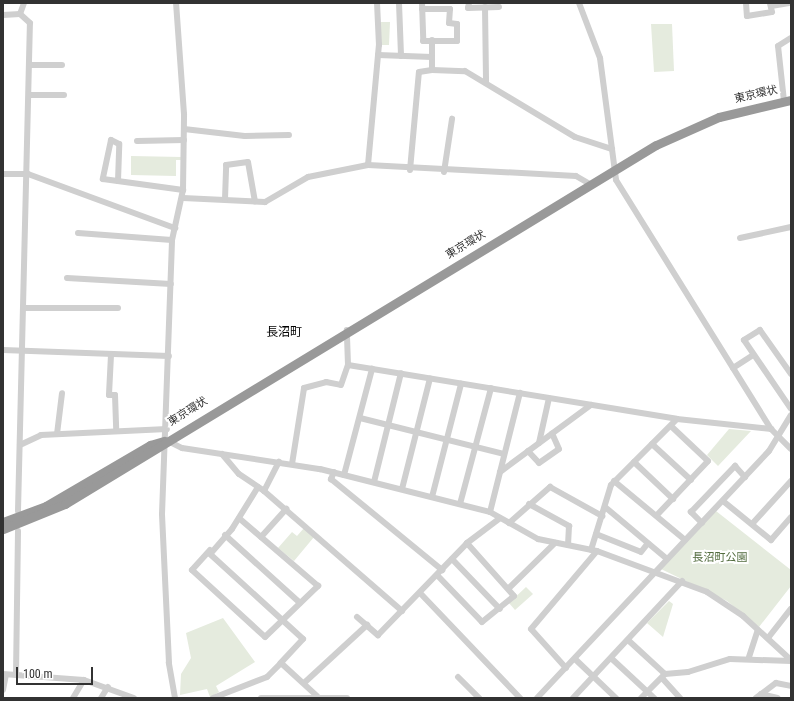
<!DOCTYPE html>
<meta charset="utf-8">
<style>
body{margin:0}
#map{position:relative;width:794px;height:701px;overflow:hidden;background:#fff;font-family:"Roboto Condensed","Noto Sans JP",sans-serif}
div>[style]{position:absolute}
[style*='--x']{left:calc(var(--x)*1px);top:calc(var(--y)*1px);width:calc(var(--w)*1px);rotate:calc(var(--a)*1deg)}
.green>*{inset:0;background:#e5ebde}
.minor>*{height:6px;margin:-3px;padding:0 3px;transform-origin:3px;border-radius:3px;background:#cfcfcf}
.highway>*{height:9px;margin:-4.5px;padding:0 4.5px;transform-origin:4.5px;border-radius:4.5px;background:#999}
span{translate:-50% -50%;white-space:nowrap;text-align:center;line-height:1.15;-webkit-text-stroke:4px #fff;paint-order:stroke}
.street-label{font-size:11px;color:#323232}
.park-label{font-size:11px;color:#546d40}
.neighbourhood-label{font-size:12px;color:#000}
.frame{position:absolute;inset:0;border:4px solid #323232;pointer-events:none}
.scale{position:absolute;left:16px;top:667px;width:77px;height:18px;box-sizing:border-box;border:2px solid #323232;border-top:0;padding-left:5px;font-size:12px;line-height:14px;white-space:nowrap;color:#323232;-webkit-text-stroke:3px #fff;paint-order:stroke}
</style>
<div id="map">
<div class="green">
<i style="clip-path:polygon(378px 22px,390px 22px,389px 45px,381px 45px)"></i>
<i style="clip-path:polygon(651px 24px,672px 24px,674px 71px,654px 72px)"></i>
<i style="clip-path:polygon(131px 156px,182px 157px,182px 160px,176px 160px,176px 176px,131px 175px)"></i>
<i style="clip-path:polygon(729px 429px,751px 431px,718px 466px,707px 455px)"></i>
<i style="clip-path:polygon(716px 511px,791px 570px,791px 586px,759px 627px,727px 601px,661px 569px)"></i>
<i style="clip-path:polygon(304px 528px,314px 537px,294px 561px,278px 548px,292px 532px,297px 536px)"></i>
<i style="clip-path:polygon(526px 587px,533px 594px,515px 610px,509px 603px)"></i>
<i style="clip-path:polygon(669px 601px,673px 604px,663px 637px,647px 623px)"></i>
<i style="clip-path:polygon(223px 618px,255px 662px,216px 686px,219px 692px,210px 697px,207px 689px,180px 695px,181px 674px,191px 658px,186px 633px)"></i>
</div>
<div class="minor">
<i style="--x:399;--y:3;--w:53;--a:87.8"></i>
<i style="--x:422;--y:3;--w:38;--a:88"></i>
<i style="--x:423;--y:41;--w:34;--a:0"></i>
<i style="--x:457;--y:41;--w:17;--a:-90"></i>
<i style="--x:457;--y:24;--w:8;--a:-173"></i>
<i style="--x:449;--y:23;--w:14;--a:-86"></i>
<i style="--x:450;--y:9;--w:28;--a:180"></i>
<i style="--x:469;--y:3;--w:5;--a:101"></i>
<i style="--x:468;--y:8;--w:31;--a:-2"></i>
<i style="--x:579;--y:3;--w:59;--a:69.1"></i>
<i style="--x:600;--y:58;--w:123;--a:82.5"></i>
<i style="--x:616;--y:180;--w:293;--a:58.1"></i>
<i style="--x:771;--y:429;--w:28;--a:45"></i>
<i style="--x:746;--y:3;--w:13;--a:86"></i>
<i style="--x:747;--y:16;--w:25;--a:-9"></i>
<i style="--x:772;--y:12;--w:9;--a:-103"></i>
<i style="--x:771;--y:6;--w:20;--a:-9"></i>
<i style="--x:485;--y:7;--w:76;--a:89.2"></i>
<i style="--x:3;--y:15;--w:17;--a:-3"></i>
<i style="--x:20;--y:14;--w:12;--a:-70"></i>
<i style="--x:432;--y:40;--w:30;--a:90"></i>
<i style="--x:378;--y:55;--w:54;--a:2.1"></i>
<i style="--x:29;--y:65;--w:33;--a:0"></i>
<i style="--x:29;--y:95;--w:35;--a:0"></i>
<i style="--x:784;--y:101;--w:55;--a:-96.2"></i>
<i style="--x:778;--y:46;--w:15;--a:-32"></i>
<i style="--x:184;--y:129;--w:61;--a:6.5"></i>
<i style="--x:245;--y:136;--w:44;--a:-1.3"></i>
<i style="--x:137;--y:141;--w:47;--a:-1.2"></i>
<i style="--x:368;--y:165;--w:121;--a:-84.8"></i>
<i style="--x:379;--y:45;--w:42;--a:-92.7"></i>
<i style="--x:410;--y:170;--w:98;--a:-84.8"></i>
<i style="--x:419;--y:72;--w:13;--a:-9"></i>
<i style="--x:432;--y:70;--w:33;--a:2"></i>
<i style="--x:465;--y:71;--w:128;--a:31"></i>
<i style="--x:575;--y:137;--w:39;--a:18"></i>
<i style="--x:444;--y:172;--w:54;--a:-81.4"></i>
<i style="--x:3;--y:174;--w:25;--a:0"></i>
<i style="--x:28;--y:174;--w:157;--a:20.2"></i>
<i style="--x:118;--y:181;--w:37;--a:-88"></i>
<i style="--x:119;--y:144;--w:9;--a:-153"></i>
<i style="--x:111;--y:140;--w:40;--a:102"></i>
<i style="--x:103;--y:179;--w:81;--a:7.8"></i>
<i style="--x:183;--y:198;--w:82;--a:2.8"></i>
<i style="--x:265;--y:202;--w:50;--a:-30.2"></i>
<i style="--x:308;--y:177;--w:61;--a:-11.3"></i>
<i style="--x:368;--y:165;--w:208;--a:3"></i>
<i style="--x:576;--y:176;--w:16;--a:30"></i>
<i style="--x:225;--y:199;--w:34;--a:-88"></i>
<i style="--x:226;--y:165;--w:22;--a:-8"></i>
<i style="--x:248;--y:162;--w:40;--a:80"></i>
<i style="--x:78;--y:233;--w:94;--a:4.3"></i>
<i style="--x:740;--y:238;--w:52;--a:-12.2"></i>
<i style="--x:67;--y:278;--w:104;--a:3.3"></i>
<i style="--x:24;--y:308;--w:94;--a:0"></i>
<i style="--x:3;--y:350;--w:166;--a:2.1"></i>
<i style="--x:111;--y:355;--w:40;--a:92.9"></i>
<i style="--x:109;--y:395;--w:6;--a:0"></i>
<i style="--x:115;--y:395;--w:36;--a:88"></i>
<i style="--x:348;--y:365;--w:333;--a:9.3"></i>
<i style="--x:677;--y:419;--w:95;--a:6.1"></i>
<i style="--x:733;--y:368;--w:24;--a:-33"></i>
<i style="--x:791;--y:374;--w:54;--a:-125.2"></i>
<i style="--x:760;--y:330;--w:19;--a:148"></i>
<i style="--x:744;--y:340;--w:83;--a:55.7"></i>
<i style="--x:360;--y:418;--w:148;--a:14"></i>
<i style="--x:57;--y:434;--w:41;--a:-83"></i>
<i style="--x:166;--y:440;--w:18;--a:27"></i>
<i style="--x:182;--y:448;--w:140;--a:8.7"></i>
<i style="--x:320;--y:469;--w:175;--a:14.2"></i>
<i style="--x:490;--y:512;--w:55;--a:29.4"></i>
<i style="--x:538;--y:539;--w:60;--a:11.5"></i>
<i style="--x:597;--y:551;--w:117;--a:20.4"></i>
<i style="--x:707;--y:592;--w:43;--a:33.7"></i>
<i style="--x:743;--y:616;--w:65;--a:42.5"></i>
<i style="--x:539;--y:443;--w:46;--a:-77.5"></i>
<i style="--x:652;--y:444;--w:53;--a:42.7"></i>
<i style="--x:20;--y:445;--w:23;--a:-25"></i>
<i style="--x:41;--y:435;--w:126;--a:-2.7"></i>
<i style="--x:528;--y:451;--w:16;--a:47"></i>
<i style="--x:539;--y:463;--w:24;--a:-35"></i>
<i style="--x:559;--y:449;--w:17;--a:-114"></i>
<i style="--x:222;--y:454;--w:26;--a:50"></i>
<i style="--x:239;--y:474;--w:30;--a:34"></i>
<i style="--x:264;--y:491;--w:183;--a:41"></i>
<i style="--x:634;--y:462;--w:54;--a:43.5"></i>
<i style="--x:292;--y:464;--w:77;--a:-81"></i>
<i style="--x:304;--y:388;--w:23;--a:-15"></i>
<i style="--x:326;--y:382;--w:15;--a:11"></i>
<i style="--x:341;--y:385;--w:21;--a:-71"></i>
<i style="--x:348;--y:365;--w:35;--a:-92"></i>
<i style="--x:334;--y:472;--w:8;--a:113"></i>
<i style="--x:331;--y:479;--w:144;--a:39.3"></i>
<i style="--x:500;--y:472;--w:113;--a:-36.4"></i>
<i style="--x:344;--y:475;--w:110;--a:-75.2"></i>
<i style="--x:614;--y:481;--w:92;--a:39.7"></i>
<i style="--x:374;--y:482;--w:112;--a:-76.1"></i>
<i style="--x:258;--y:487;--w:49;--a:121.8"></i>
<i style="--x:232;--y:529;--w:33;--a:131"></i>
<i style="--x:210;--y:554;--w:126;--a:42.4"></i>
<i style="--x:303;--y:639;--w:33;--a:133"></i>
<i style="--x:281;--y:663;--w:49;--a:42.5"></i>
<i style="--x:402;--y:489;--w:114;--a:-75.8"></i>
<i style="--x:264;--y:491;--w:33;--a:-63"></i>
<i style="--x:432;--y:497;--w:117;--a:-75.6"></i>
<i style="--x:723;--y:501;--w:62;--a:39.1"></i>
<i style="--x:771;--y:540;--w:30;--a:-49"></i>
<i style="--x:460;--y:504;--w:120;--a:-75"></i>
<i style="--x:529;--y:504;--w:46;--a:28.8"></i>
<i style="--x:569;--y:526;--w:19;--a:93"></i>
<i style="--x:605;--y:507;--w:81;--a:40"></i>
<i style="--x:18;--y:511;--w:488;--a:-88.6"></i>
<i style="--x:30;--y:23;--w:13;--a:-138"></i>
<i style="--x:490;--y:512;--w:123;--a:-75.9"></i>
<i style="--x:657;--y:515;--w:74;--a:-46.6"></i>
<i style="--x:708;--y:461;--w:51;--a:-136.6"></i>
<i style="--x:509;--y:523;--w:55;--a:-41.3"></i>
<i style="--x:550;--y:487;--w:60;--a:29.1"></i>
<i style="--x:702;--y:523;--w:16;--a:-135"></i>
<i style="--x:691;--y:512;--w:64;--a:-46.3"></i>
<i style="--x:735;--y:466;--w:15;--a:48"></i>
<i style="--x:752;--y:524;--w:58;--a:-47.8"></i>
<i style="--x:596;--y:534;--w:48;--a:21.8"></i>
<i style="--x:641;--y:552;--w:11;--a:-52"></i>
<i style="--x:225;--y:535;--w:101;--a:42.2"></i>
<i style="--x:261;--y:537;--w:38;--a:-48"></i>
<i style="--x:210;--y:550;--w:27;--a:132"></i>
<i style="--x:192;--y:570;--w:99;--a:42.5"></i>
<i style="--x:265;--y:637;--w:74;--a:-43.9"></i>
<i style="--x:318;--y:586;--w:104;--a:-139.3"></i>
<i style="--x:591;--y:550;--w:68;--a:-72.9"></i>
<i style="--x:611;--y:485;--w:93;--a:-45"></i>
<i style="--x:452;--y:559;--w:69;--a:46.2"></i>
<i style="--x:437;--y:575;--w:65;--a:46.2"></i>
<i style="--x:482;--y:622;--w:41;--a:-39.1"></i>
<i style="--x:514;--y:596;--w:71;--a:-131.6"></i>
<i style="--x:510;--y:587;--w:63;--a:-44.4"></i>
<i style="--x:421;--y:594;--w:144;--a:46.4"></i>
<i style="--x:357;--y:617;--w:28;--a:41"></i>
<i style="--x:378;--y:635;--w:128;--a:-45.9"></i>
<i style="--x:467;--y:543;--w:41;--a:-37.1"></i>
<i style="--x:768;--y:638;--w:37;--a:-52"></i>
<i style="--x:628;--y:640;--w:50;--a:42.6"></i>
<i style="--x:665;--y:674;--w:23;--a:-5"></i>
<i style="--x:688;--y:672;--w:44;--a:-17.2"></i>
<i style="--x:730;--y:659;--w:61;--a:1.9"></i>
<i style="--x:749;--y:657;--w:28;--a:-72"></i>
<i style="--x:611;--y:658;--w:59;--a:42.9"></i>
<i style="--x:575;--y:659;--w:57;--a:43.6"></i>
<i style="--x:566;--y:668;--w:52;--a:-131.9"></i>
<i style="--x:531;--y:629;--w:102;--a:-49.8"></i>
<i style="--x:3;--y:674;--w:81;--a:4.2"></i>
<i style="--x:84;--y:680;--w:53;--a:19.8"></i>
<i style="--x:16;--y:675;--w:144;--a:-89.2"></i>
<i style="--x:458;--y:677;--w:30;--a:45"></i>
<i style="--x:662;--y:678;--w:27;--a:48"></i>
<i style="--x:304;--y:683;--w:86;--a:-42.6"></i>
<i style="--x:3;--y:690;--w:15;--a:-79"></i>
<i style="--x:761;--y:694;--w:17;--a:13"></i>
<i style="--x:73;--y:698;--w:21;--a:-59"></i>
<i style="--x:101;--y:698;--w:13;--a:-58"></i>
<i style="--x:175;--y:698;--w:36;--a:-100"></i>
<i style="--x:169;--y:663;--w:149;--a:-92.7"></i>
<i style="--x:162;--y:514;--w:274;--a:-87.9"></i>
<i style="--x:172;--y:240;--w:51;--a:-77.6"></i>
<i style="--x:183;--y:190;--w:76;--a:-89.2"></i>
<i style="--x:184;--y:114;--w:111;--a:-94.1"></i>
<i style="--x:213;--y:698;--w:58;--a:-21.3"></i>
<i style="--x:267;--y:677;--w:20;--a:-45"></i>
<i style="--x:261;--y:698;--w:86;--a:0"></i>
<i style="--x:537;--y:698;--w:339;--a:-46.8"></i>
<i style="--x:769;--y:451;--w:42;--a:-58.6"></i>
<i style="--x:573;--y:698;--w:160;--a:-47"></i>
<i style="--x:641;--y:698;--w:34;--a:-45"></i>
<i style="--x:756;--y:698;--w:25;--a:-37"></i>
<i style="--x:776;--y:683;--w:15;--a:11"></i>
</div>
<div class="highway">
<i style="--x:3;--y:522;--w:46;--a:-20.4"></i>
<i style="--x:46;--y:506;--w:121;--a:-30.4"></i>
<i style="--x:150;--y:445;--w:15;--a:-16"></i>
<i style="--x:3;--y:529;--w:67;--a:-22"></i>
<i style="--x:65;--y:504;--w:691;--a:-31.28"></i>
<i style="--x:656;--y:145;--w:69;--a:-24"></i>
<i style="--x:719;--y:117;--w:74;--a:-13.3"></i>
</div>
<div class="street-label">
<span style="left:756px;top:95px;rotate:-13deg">東京環状</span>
<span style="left:466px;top:245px;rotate:-31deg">東京環状</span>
<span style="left:188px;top:412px;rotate:-32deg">東京環状</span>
</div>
<div class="park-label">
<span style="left:720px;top:558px">長沼町公園</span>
</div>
<div class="neighbourhood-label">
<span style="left:284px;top:333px">長沼町</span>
</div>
<div class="frame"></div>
<div class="scale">100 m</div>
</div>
